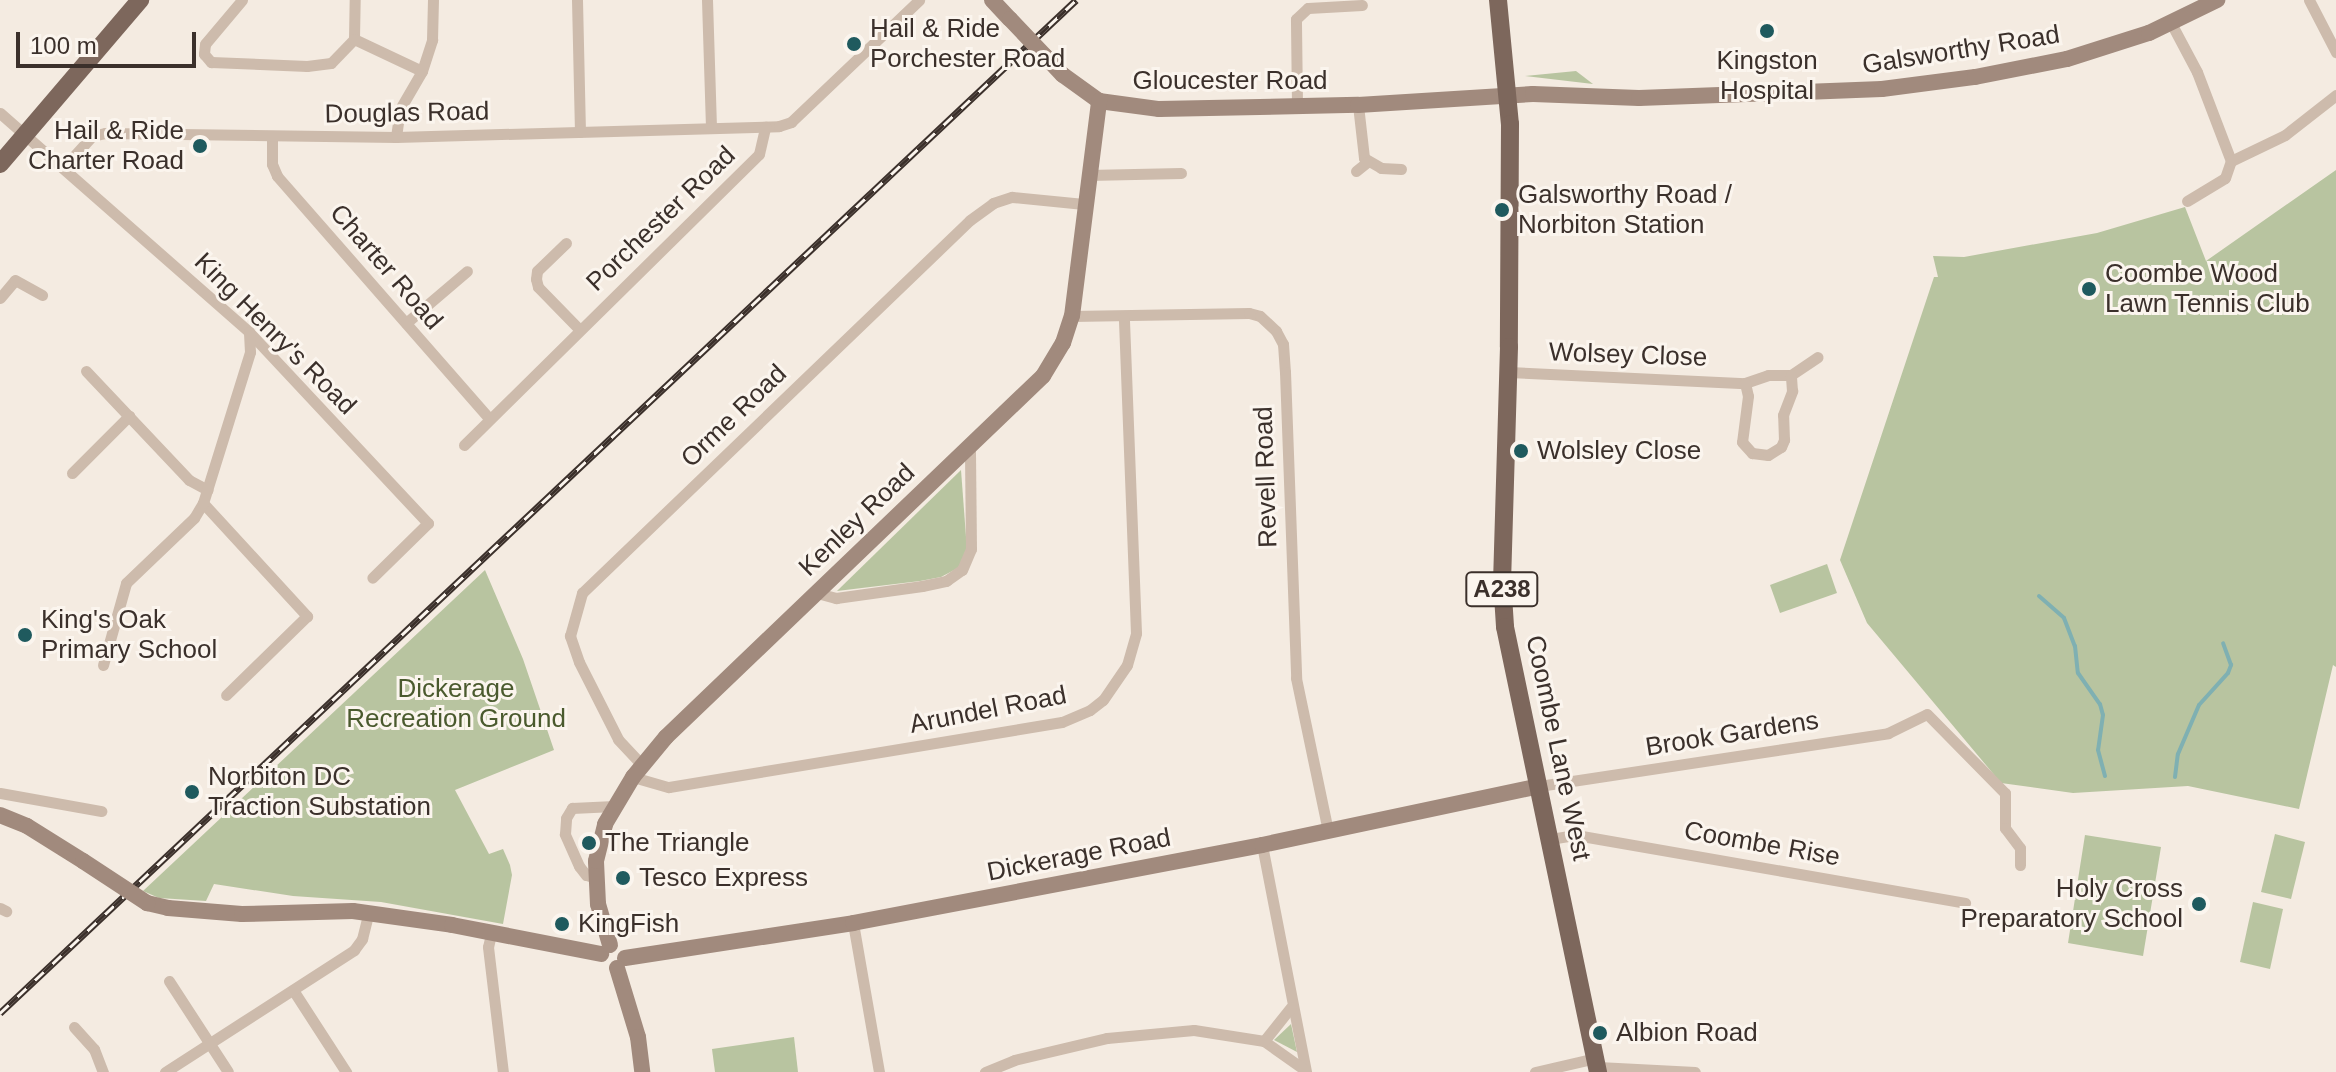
<!DOCTYPE html>
<style>
body{margin:0}
#map{position:relative;width:2336px;height:1072px;overflow:hidden;background:#f4ebe1;font-family:Arial,sans-serif}
div>[style]{position:absolute}
[style*='--x']{left:calc(var(--x)*1px);top:calc(var(--y)*1px);width:calc(var(--w)*1px);rotate:calc(var(--a)*1deg)}
.green>*{inset:0;background:#b8c4a0}
.stream>*{height:4px;margin:-2px;padding:0 2px;transform-origin:2px;border-radius:2px;background:#7fb0b2}
.street>*{height:11px;margin:-5.5px;padding:0 5.5px;transform-origin:5.5px;border-radius:5.5px;background:#cdbbac}
.secondary>*{height:16px;margin:-8px;padding:0 8px;transform-origin:8px;border-radius:8px;background:#a18a7d}
.primary>*{height:18px;margin:-9px;padding:0 9px;transform-origin:9px;border-radius:9px;background:#7d675c}
.rail>*{height:7px;margin-top:-3.5px;transform-origin:0;background:repeating-linear-gradient(90deg,#fbf5ee 0 12px,#3b302b 0 24px);box-sizing:border-box;border-block:2px solid #3b302b}
.secondary-bridge>*{height:16px;margin:-8px;padding:0 8px;transform-origin:8px;border-radius:8px;background:#a18a7d}
.dots>*{width:22px;height:22px;translate:-50% -50%;box-sizing:border-box;border:4px solid #fbf5ee;border-radius:50%}
span{translate:-50% -50%;white-space:nowrap;text-align:center;line-height:1.15;-webkit-text-stroke:6px #fbf5ee;paint-order:stroke}
.shield-label span{padding:2px 6px;background:#fbf5ee;border:2px solid;border-radius:6px;-webkit-text-stroke-width:0}
.shield-label{font-size:24px;color:#3b302b;font-weight:700}
.poi-label{font-size:26px;color:#3b302b}
.left{translate:0 -50%;text-align:left}
.right{translate:-100% -50%;text-align:right}
.street-label{font-size:26px;color:#3b302b}
.park-label{font-size:26px;color:#4a5a2e}
.scale{position:absolute;left:16px;top:32px;width:180px;height:36px;box-sizing:border-box;border:4px solid #3b302b;border-top:0;padding-left:10px;font-size:24px;line-height:28px;white-space:nowrap;color:#3b302b;-webkit-text-stroke:6px #fbf5ee;paint-order:stroke}
</style>
<div id="map">
<div class="green">
<i style="clip-path:polygon(1576px 71px,1593px 84px,1525px 76px)"></i>
<i style="clip-path:polygon(2336px 170px,2336px 667px,2333px 665px,2299px 809px,2188px 786px,2073px 793px,2001px 783px,1867px 623px,1840px 560px,1934px 277px,1938px 277px,1933px 256px,1964px 257px,2097px 233px,2185px 207px,2206px 261px)"></i>
<i style="clip-path:polygon(961px 470px,967px 550px,958px 568px,941px 577px,920px 581px,837px 591px)"></i>
<i style="clip-path:polygon(1827px 564px,1837px 593px,1780px 613px,1770px 585px)"></i>
<i style="clip-path:polygon(485px 570px,523px 659px,554px 750px,455px 790px,489px 854px,503px 849px,510px 865px,512px 875px,503px 924px,381px 902px,293px 896px,214px 884px,206px 901px,159px 898px,143px 891px)"></i>
<i style="clip-path:polygon(2275px 834px,2305px 842px,2291px 899px,2261px 892px)"></i>
<i style="clip-path:polygon(2085px 835px,2161px 847px,2143px 956px,2068px 943px)"></i>
<i style="clip-path:polygon(2253px 902px,2283px 909px,2270px 969px,2240px 962px)"></i>
<i style="clip-path:polygon(1291px 1024px,1297px 1052px,1274px 1040px)"></i>
<i style="clip-path:polygon(794px 1037px,798px 1072px,715px 1072px,712px 1049px)"></i>
</div>
<div class="stream">
<i style="--x:2039;--y:596;--w:33;--a:41"></i>
<i style="--x:2064;--y:618;--w:30;--a:69"></i>
<i style="--x:2075;--y:646;--w:27;--a:84"></i>
<i style="--x:2078;--y:673;--w:38;--a:55"></i>
<i style="--x:2100;--y:704;--w:11;--a:75"></i>
<i style="--x:2103;--y:715;--w:35;--a:98"></i>
<i style="--x:2098;--y:750;--w:27;--a:75"></i>
<i style="--x:2175;--y:777;--w:23;--a:-83"></i>
<i style="--x:2178;--y:754;--w:53;--a:-66.8"></i>
<i style="--x:2199;--y:705;--w:43;--a:-47.8"></i>
<i style="--x:2228;--y:673;--w:9;--a:-69"></i>
<i style="--x:2231;--y:665;--w:23;--a:-110"></i>
</div>
<div class="street">
<i style="--x:242;--y:0;--w:57;--a:130.1"></i>
<i style="--x:205;--y:44;--w:10;--a:96"></i>
<i style="--x:204;--y:54;--w:11;--a:49"></i>
<i style="--x:211;--y:62;--w:96;--a:2.4"></i>
<i style="--x:307;--y:66;--w:24;--a:-7"></i>
<i style="--x:331;--y:63;--w:33;--a:-46"></i>
<i style="--x:354;--y:39;--w:39;--a:-89"></i>
<i style="--x:577;--y:0;--w:132;--a:88.7"></i>
<i style="--x:707;--y:0;--w:128;--a:88.2"></i>
<i style="--x:2309;--y:0;--w:59;--a:62.6"></i>
<i style="--x:2171;--y:23;--w:55;--a:62"></i>
<i style="--x:2197;--y:72;--w:95;--a:69.1"></i>
<i style="--x:354;--y:39;--w:75;--a:25.2"></i>
<i style="--x:1297;--y:105;--w:86;--a:-90.7"></i>
<i style="--x:1296;--y:19;--w:16;--a:-43"></i>
<i style="--x:1308;--y:8;--w:54;--a:-3.2"></i>
<i style="--x:1358;--y:105;--w:53;--a:83.5"></i>
<i style="--x:1364;--y:158;--w:20;--a:30"></i>
<i style="--x:1381;--y:168;--w:20;--a:3"></i>
<i style="--x:0;--y:113;--w:332;--a:41.3"></i>
<i style="--x:249;--y:332;--w:262;--a:46.9"></i>
<i style="--x:428;--y:523;--w:78;--a:135.5"></i>
<i style="--x:272;--y:136;--w:28;--a:90"></i>
<i style="--x:272;--y:164;--w:13;--a:67"></i>
<i style="--x:277;--y:176;--w:322;--a:48.8"></i>
<i style="--x:396;--y:137;--w:28;--a:-82"></i>
<i style="--x:400;--y:109;--w:44;--a:-59.9"></i>
<i style="--x:422;--y:71;--w:33;--a:-72"></i>
<i style="--x:432;--y:40;--w:40;--a:-88.6"></i>
<i style="--x:64;--y:167;--w:42;--a:-47.9"></i>
<i style="--x:92;--y:136;--w:13;--a:-13"></i>
<i style="--x:105;--y:133;--w:291;--a:0.8"></i>
<i style="--x:396;--y:137;--w:383;--a:-1.6"></i>
<i style="--x:779;--y:126;--w:13;--a:-18"></i>
<i style="--x:791;--y:122;--w:177;--a:-43.6"></i>
<i style="--x:1356;--y:171;--w:14;--a:-39"></i>
<i style="--x:1088;--y:175;--w:93;--a:-1.2"></i>
<i style="--x:2187;--y:201;--w:44;--a:-31.2"></i>
<i style="--x:2225;--y:178;--w:18;--a:-71"></i>
<i style="--x:2231;--y:161;--w:60;--a:-25.7"></i>
<i style="--x:2285;--y:135;--w:65;--a:-38.1"></i>
<i style="--x:566;--y:243;--w:40;--a:136"></i>
<i style="--x:537;--y:271;--w:8;--a:97"></i>
<i style="--x:536;--y:279;--w:8;--a:76"></i>
<i style="--x:538;--y:287;--w:59;--a:45.7"></i>
<i style="--x:0;--y:298;--w:23;--a:-50"></i>
<i style="--x:15;--y:280;--w:31;--a:29"></i>
<i style="--x:1072;--y:316;--w:177;--a:-1"></i>
<i style="--x:1249;--y:313;--w:11;--a:15"></i>
<i style="--x:1260;--y:316;--w:22;--a:43"></i>
<i style="--x:1276;--y:331;--w:15;--a:62"></i>
<i style="--x:1283;--y:344;--w:28;--a:86"></i>
<i style="--x:1285;--y:372;--w:306;--a:87.9"></i>
<i style="--x:1296;--y:678;--w:156;--a:78.2"></i>
<i style="--x:406;--y:323;--w:80;--a:-40.4"></i>
<i style="--x:86;--y:371;--w:150;--a:46.6"></i>
<i style="--x:189;--y:480;--w:21;--a:28"></i>
<i style="--x:1508;--y:372;--w:237;--a:2.7"></i>
<i style="--x:1745;--y:383;--w:24;--a:-19"></i>
<i style="--x:1768;--y:375;--w:23;--a:0"></i>
<i style="--x:1791;--y:375;--w:32;--a:-34"></i>
<i style="--x:1745;--y:383;--w:13;--a:77"></i>
<i style="--x:1748;--y:396;--w:46;--a:97.4"></i>
<i style="--x:1742;--y:442;--w:15;--a:48"></i>
<i style="--x:1752;--y:453;--w:16;--a:7"></i>
<i style="--x:1768;--y:455;--w:15;--a:-32"></i>
<i style="--x:1781;--y:447;--w:8;--a:-67"></i>
<i style="--x:1784;--y:440;--w:25;--a:-92"></i>
<i style="--x:1783;--y:415;--w:26;--a:-69"></i>
<i style="--x:1792;--y:391;--w:16;--a:-94"></i>
<i style="--x:464;--y:445;--w:414;--a:-44.6"></i>
<i style="--x:759;--y:154;--w:28;--a:-77"></i>
<i style="--x:72;--y:473;--w:81;--a:-45"></i>
<i style="--x:203;--y:503;--w:154;--a:47.4"></i>
<i style="--x:307;--y:616;--w:113;--a:135.7"></i>
<i style="--x:817;--y:593;--w:20;--a:15"></i>
<i style="--x:836;--y:598;--w:87;--a:-7.9"></i>
<i style="--x:922;--y:586;--w:25;--a:-12"></i>
<i style="--x:946;--y:581;--w:19;--a:-35"></i>
<i style="--x:962;--y:570;--w:23;--a:-67"></i>
<i style="--x:971;--y:549;--w:104;--a:-90.6"></i>
<i style="--x:103;--y:665;--w:85;--a:-74.3"></i>
<i style="--x:126;--y:583;--w:94;--a:-43.7"></i>
<i style="--x:194;--y:518;--w:17;--a:-59"></i>
<i style="--x:203;--y:503;--w:158;--a:-72.7"></i>
<i style="--x:250;--y:352;--w:20;--a:-93"></i>
<i style="--x:642;--y:765;--w:35;--a:-133"></i>
<i style="--x:618;--y:739;--w:86;--a:-116.9"></i>
<i style="--x:579;--y:662;--w:28;--a:-109"></i>
<i style="--x:570;--y:636;--w:45;--a:-74.4"></i>
<i style="--x:582;--y:593;--w:538;--a:-43.87"></i>
<i style="--x:970;--y:220;--w:29;--a:-36"></i>
<i style="--x:993;--y:203;--w:20;--a:-18"></i>
<i style="--x:1012;--y:197;--w:72;--a:5.6"></i>
<i style="--x:633;--y:777;--w:37;--a:16"></i>
<i style="--x:669;--y:787;--w:398;--a:-9.4"></i>
<i style="--x:1062;--y:722;--w:30;--a:-23"></i>
<i style="--x:1090;--y:710;--w:16;--a:-38"></i>
<i style="--x:1103;--y:700;--w:42;--a:-55.6"></i>
<i style="--x:1127;--y:665;--w:33;--a:-74"></i>
<i style="--x:1136;--y:633;--w:316;--a:-92.2"></i>
<i style="--x:1539;--y:786;--w:353;--a:-8.6"></i>
<i style="--x:1888;--y:733;--w:43;--a:-26"></i>
<i style="--x:1927;--y:714;--w:111;--a:45.4"></i>
<i style="--x:2005;--y:793;--w:35;--a:90"></i>
<i style="--x:2005;--y:828;--w:25;--a:53"></i>
<i style="--x:2020;--y:848;--w:17;--a:90"></i>
<i style="--x:0;--y:793;--w:103;--a:10.1"></i>
<i style="--x:1550;--y:839;--w:26;--a:-9"></i>
<i style="--x:1576;--y:835;--w:395;--a:9.9"></i>
<i style="--x:1262;--y:845;--w:231;--a:79"></i>
<i style="--x:596;--y:878;--w:10;--a:-163"></i>
<i style="--x:586;--y:875;--w:11;--a:-128"></i>
<i style="--x:579;--y:866;--w:35;--a:-114"></i>
<i style="--x:565;--y:834;--w:16;--a:-86"></i>
<i style="--x:566;--y:818;--w:12;--a:-59"></i>
<i style="--x:572;--y:808;--w:42;--a:-2.7"></i>
<i style="--x:0;--y:908;--w:7;--a:27"></i>
<i style="--x:853;--y:923;--w:151;--a:80.1"></i>
<i style="--x:491;--y:934;--w:13;--a:103"></i>
<i style="--x:488;--y:947;--w:126;--a:83.2"></i>
<i style="--x:169;--y:981;--w:108;--a:57"></i>
<i style="--x:293;--y:990;--w:98;--a:57.1"></i>
<i style="--x:74;--y:1027;--w:30;--a:48"></i>
<i style="--x:94;--y:1049;--w:25;--a:69"></i>
<i style="--x:1264;--y:1041;--w:50;--a:35.3"></i>
<i style="--x:1598;--y:1067;--w:97;--a:3"></i>
<i style="--x:165;--y:1072;--w:225;--a:-32.8"></i>
<i style="--x:354;--y:950;--w:14;--a:-54"></i>
<i style="--x:362;--y:939;--w:25;--a:-76"></i>
<i style="--x:985;--y:1072;--w:31;--a:-22"></i>
<i style="--x:1014;--y:1060;--w:96;--a:-13.3"></i>
<i style="--x:1107;--y:1038;--w:87;--a:-5.3"></i>
<i style="--x:1194;--y:1030;--w:71;--a:8.9"></i>
<i style="--x:1264;--y:1041;--w:43;--a:-51.5"></i>
<i style="--x:1535;--y:1072;--w:63;--a:-12.9"></i>
</div>
<div class="secondary">
<i style="--x:992;--y:0;--w:26;--a:47"></i>
<i style="--x:1045;--y:56;--w:26;--a:47"></i>
<i style="--x:1063;--y:75;--w:44;--a:35.8"></i>
<i style="--x:1099;--y:101;--w:61;--a:7.6"></i>
<i style="--x:1159;--y:109;--w:199;--a:-1.2"></i>
<i style="--x:1358;--y:105;--w:175;--a:-3.6"></i>
<i style="--x:1533;--y:94;--w:106;--a:2.2"></i>
<i style="--x:1639;--y:98;--w:243;--a:-2.1"></i>
<i style="--x:1882;--y:89;--w:94;--a:-7.4"></i>
<i style="--x:1975;--y:77;--w:94;--a:-11.1"></i>
<i style="--x:2067;--y:59;--w:86;--a:-17.6"></i>
<i style="--x:2149;--y:33;--w:76;--a:-25.9"></i>
<i style="--x:0;--y:815;--w:29;--a:22"></i>
<i style="--x:27;--y:826;--w:66;--a:32"></i>
<i style="--x:147;--y:903;--w:22;--a:13"></i>
<i style="--x:168;--y:908;--w:74;--a:4.6"></i>
<i style="--x:242;--y:914;--w:111;--a:-1.5"></i>
<i style="--x:353;--y:911;--w:100;--a:8"></i>
<i style="--x:452;--y:925;--w:152;--a:11"></i>
<i style="--x:610;--y:945;--w:43;--a:-106.3"></i>
<i style="--x:598;--y:904;--w:43;--a:-92.7"></i>
<i style="--x:596;--y:861;--w:38;--a:-76"></i>
<i style="--x:605;--y:824;--w:55;--a:-59.2"></i>
<i style="--x:633;--y:777;--w:52;--a:-50.5"></i>
<i style="--x:666;--y:737;--w:522;--a:-43.76"></i>
<i style="--x:1043;--y:376;--w:39;--a:-59"></i>
<i style="--x:1063;--y:343;--w:28;--a:-72"></i>
<i style="--x:1072;--y:316;--w:217;--a:-82.8"></i>
<i style="--x:625;--y:958;--w:231;--a:-8.7"></i>
<i style="--x:853;--y:923;--w:416;--a:-10.8"></i>
<i style="--x:1262;--y:845;--w:283;--a:-12"></i>
<i style="--x:617;--y:968;--w:72;--a:73.1"></i>
<i style="--x:638;--y:1037;--w:35;--a:83"></i>
</div>
<div class="primary">
<i style="--x:1498;--y:0;--w:125;--a:84.5"></i>
<i style="--x:1510;--y:124;--w:223;--a:90.3"></i>
<i style="--x:1509;--y:347;--w:233;--a:91.7"></i>
<i style="--x:1502;--y:580;--w:47;--a:86.3"></i>
<i style="--x:1505;--y:627;--w:455;--a:78.2"></i>
<i style="--x:0;--y:164;--w:216;--a:-49.5"></i>
</div>
<div class="rail">
<i style="--x:0;--y:1013;--w:1478;--a:-43.27"></i>
</div>
<div class="secondary-bridge">
<i style="--x:1010;--y:19;--w:51;--a:46.6"></i>
<i style="--x:83;--y:861;--w:77;--a:33.3"></i>
</div>
<div class="dots">
<i style="left:1767px;top:31px;background:#1f5a5e"></i>
<i style="left:854px;top:44px;background:#1f5a5e"></i>
<i style="left:200px;top:146px;background:#1f5a5e"></i>
<i style="left:1502px;top:210px;background:#1f5a5e"></i>
<i style="left:2089px;top:289px;background:#1f5a5e"></i>
<i style="left:1521px;top:451px;background:#1f5a5e"></i>
<i style="left:25px;top:635px;background:#1f5a5e"></i>
<i style="left:192px;top:792px;background:#1f5a5e"></i>
<i style="left:589px;top:843px;background:#1f5a5e"></i>
<i style="left:623px;top:878px;background:#1f5a5e"></i>
<i style="left:2199px;top:904px;background:#1f5a5e"></i>
<i style="left:562px;top:924px;background:#1f5a5e"></i>
<i style="left:1600px;top:1033px;background:#1f5a5e"></i>
</div>
<div class="shield-label">
<span style="left:1502px;top:589px">A238</span>
</div>
<div class="poi-label">
<span class="left" style="left:870px;top:44px">Hail &amp; Ride<br>Porchester Road</span>
<span style="left:1767px;top:76px">Kingston<br>Hospital</span>
<span class="right" style="left:184px;top:146px">Hail &amp; Ride<br>Charter Road</span>
<span class="left" style="left:1518px;top:210px">Galsworthy Road /<br>Norbiton Station</span>
<span class="left" style="left:2105px;top:289px">Coombe Wood<br>Lawn Tennis Club</span>
<span class="left" style="left:1537px;top:451px">Wolsley Close</span>
<span class="left" style="left:41px;top:635px">King's Oak<br>Primary School</span>
<span class="left" style="left:208px;top:792px">Norbiton DC<br>Traction Substation</span>
<span class="left" style="left:605px;top:843px">The Triangle</span>
<span class="left" style="left:639px;top:878px">Tesco Express</span>
<span class="right" style="left:2183px;top:904px">Holy Cross<br>Preparatory School</span>
<span class="left" style="left:578px;top:924px">KingFish</span>
<span class="left" style="left:1616px;top:1033px">Albion Road</span>
</div>
<div class="street-label">
<span style="left:1961px;top:50px;rotate:-9deg">Galsworthy Road</span>
<span style="left:1230px;top:81px">Gloucester Road</span>
<span style="left:407px;top:113px;rotate:-1deg">Douglas Road</span>
<span style="left:661px;top:219px;rotate:-44deg">Porchester Road</span>
<span style="left:386px;top:267px;rotate:49deg">Charter Road</span>
<span style="left:275px;top:334px;rotate:45deg">King Henry's Road</span>
<span style="left:1628px;top:355px;rotate:2deg">Wolsey Close</span>
<span style="left:734px;top:416px;rotate:-44deg">Orme Road</span>
<span style="left:1266px;top:477px;rotate:-92deg">Revell Road</span>
<span style="left:857px;top:520px;rotate:-44deg">Kenley Road</span>
<span style="left:988px;top:710px;rotate:-11deg">Arundel Road</span>
<span style="left:1732px;top:734px;rotate:-9deg">Brook Gardens</span>
<span style="left:1558px;top:748px;rotate:78deg">Coombe Lane West</span>
<span style="left:1762px;top:844px;rotate:10deg">Coombe Rise</span>
<span style="left:1079px;top:855px;rotate:-11deg">Dickerage Road</span>
</div>
<div class="park-label">
<span style="left:456px;top:704px">Dickerage<br>Recreation Ground</span>
</div>
<div class="scale">100 m</div>
</div>
